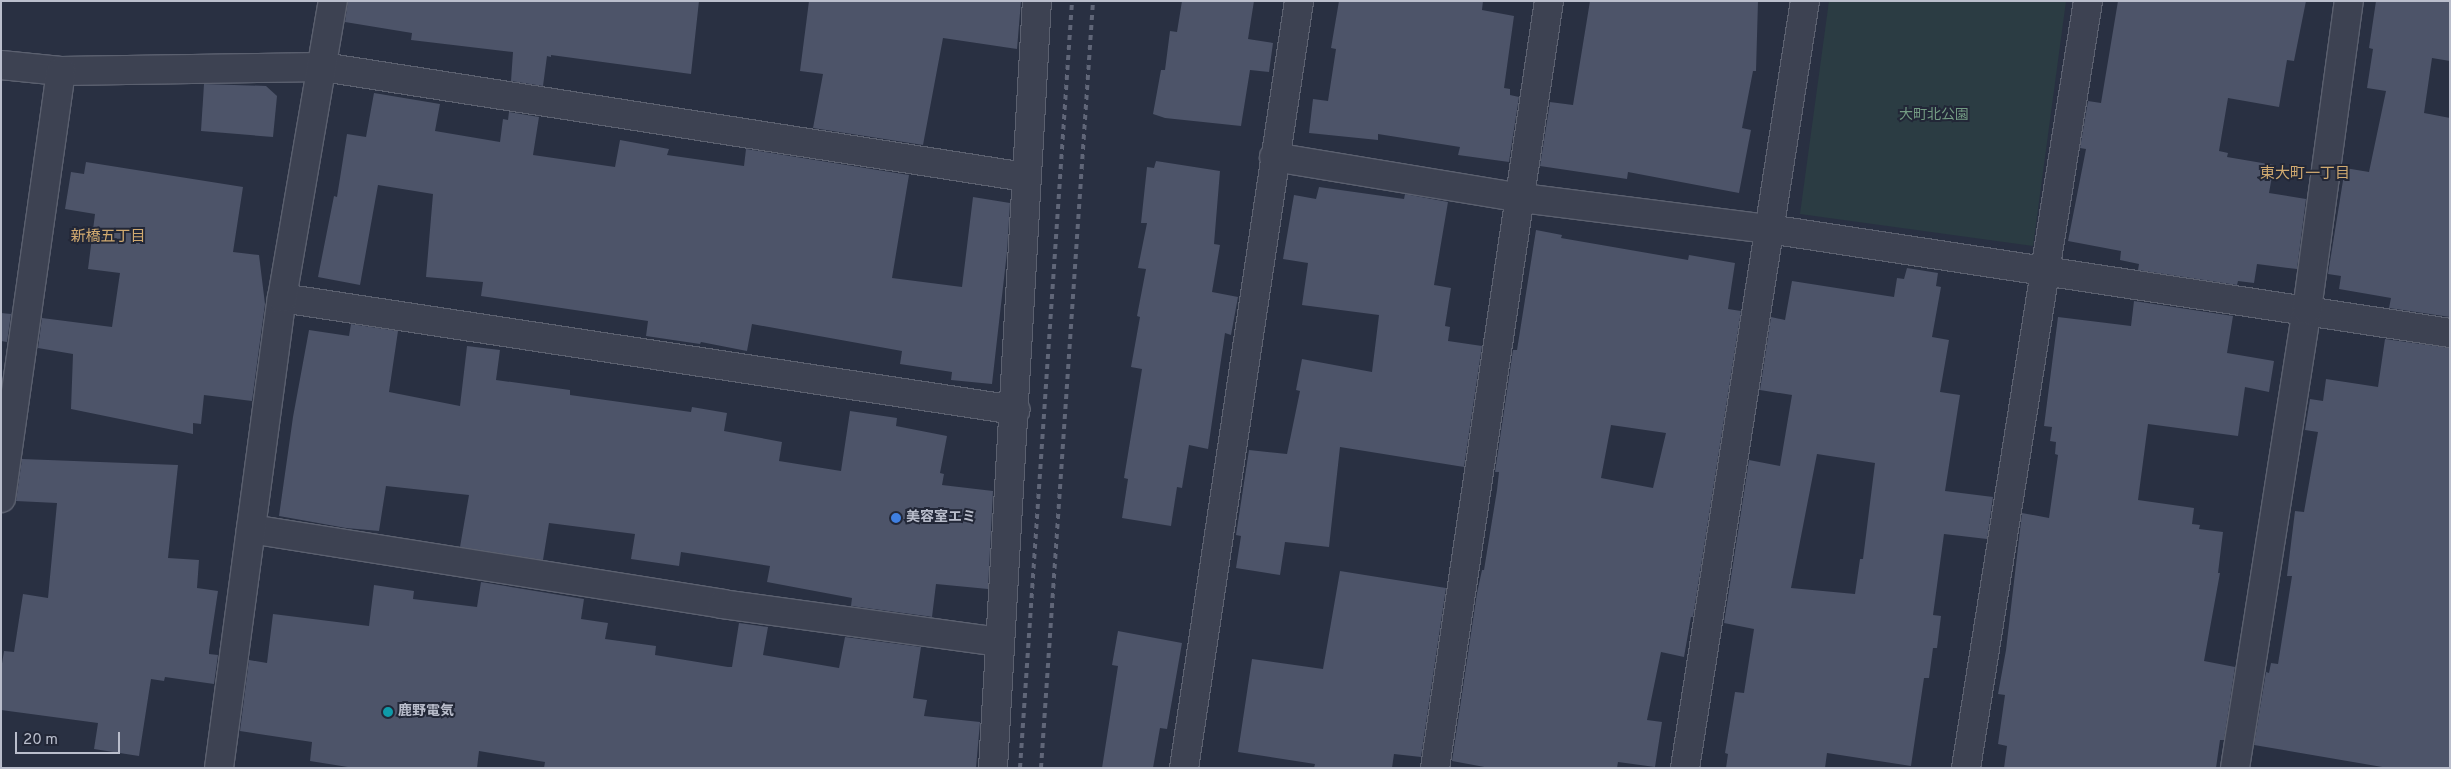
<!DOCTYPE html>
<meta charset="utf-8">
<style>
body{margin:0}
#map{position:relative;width:2451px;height:769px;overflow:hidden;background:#293042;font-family:Overpass,"Noto Sans JP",sans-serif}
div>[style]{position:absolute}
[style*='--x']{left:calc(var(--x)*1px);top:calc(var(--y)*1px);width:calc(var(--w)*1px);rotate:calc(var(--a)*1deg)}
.green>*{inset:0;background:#2b3c43}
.building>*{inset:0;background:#4d5469}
.roads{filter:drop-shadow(1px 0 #5b606f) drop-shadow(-1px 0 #5b606f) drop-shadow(0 1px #5b606f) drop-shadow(0 -1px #5b606f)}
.minor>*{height:28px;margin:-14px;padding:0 14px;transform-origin:14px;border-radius:14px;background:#3d4252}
.rail>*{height:4px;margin-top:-2px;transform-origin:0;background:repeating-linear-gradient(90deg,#606678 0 5px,transparent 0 10px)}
.dots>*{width:14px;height:14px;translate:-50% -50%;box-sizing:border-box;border:2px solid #222737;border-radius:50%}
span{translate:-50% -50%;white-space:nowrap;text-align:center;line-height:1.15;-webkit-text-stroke:4px #222737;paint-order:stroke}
.park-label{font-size:14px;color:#739b83}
.poi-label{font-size:14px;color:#babecc;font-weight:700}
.left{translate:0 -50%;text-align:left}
.neighbourhood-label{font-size:15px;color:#d1aa70}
.frame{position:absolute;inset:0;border:2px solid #babecc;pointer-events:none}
.scale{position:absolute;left:15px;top:732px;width:105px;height:22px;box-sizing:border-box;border:2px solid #babecc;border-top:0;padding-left:6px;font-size:15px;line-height:18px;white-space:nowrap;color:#babecc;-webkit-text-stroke:4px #222737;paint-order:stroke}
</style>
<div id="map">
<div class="green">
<i style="clip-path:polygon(1829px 1px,2066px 1px,2033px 246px,1800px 214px)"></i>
</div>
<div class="building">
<i style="clip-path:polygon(348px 1px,699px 1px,691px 74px,551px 55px,551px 57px,547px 56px,543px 86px,511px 81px,513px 52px,411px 40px,412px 33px,345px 22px)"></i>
<i style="clip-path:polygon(809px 1px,1021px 1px,1017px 49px,943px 38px,923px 145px,813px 128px,823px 74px,800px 71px)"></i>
<i style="clip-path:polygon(1182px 1px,1254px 1px,1248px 39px,1273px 43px,1269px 72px,1250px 70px,1241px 126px,1165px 118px,1153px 114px,1161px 70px,1165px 70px,1170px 31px,1177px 32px)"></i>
<i style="clip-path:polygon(1339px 1px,1483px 1px,1482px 10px,1514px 16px,1504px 88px,1510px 89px,1510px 95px,1519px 97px,1509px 162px,1458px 155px,1460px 147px,1378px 134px,1378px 140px,1309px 133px,1313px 99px,1328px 101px,1336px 49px,1331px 48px)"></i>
<i style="clip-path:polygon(1590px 1px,1758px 1px,1756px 71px,1753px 71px,1742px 128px,1751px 130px,1739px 193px,1628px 172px,1627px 179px,1540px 166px,1550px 102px,1573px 105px)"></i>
<i style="clip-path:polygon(2118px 1px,2306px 1px,2294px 61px,2287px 60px,2279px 107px,2228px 98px,2219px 151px,2228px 153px,2227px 157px,2274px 165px,2269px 193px,2306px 199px,2297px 269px,2257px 264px,2254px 283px,2238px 281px,2237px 285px,2138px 270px,2139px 264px,2120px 260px,2121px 251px,2068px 241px,2086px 149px,2080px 148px,2088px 101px,2101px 103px)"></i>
<i style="clip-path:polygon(2376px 1px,2450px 1px,2450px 61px,2432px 58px,2424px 113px,2450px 118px,2450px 317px,2389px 308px,2391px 298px,2339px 289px,2341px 276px,2328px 274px,2345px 168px,2369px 172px,2386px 91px,2367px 88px,2373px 49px,2369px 48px)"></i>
<i style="clip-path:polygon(204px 84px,266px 86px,277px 96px,273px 137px,201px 131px)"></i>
<i style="clip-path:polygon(374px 93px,440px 104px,435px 131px,500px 142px,503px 119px,508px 120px,509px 112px,539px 117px,533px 155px,615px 167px,620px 140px,669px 149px,667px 155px,744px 166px,746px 149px,909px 175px,892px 278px,962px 287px,973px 197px,1010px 203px,1007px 252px,992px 384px,951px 380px,952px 372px,900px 364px,902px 351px,752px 324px,747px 351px,701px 342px,700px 344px,646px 336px,648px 321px,481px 296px,483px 282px,426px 277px,433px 194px,378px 185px,360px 285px,318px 277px,334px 196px,337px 197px,347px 134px,366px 137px)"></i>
<i style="clip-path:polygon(1156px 161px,1220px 171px,1214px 244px,1220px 245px,1212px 292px,1238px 297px,1231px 335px,1225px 333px,1208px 449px,1189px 445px,1182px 488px,1177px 487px,1171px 526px,1122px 518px,1128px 479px,1124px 478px,1142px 369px,1131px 367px,1140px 317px,1137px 316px,1146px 269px,1138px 268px,1147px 223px,1141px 223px,1147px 167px,1154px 168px)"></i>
<i style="clip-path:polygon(86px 162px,243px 187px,233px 252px,259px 255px,265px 304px,252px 401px,204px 395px,201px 424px,193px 423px,193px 434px,71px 409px,73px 354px,38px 348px,42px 318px,112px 327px,120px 273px,88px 269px,95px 214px,65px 209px,71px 172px,84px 174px)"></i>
<i style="clip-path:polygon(1319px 187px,1404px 199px,1405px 194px,1448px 202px,1434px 285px,1451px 288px,1445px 326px,1450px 327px,1448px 341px,1482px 346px,1464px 467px,1340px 447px,1329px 547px,1285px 542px,1280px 575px,1236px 568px,1241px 536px,1236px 535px,1249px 450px,1287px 454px,1300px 391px,1296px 390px,1302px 359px,1372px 372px,1379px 315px,1302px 305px,1308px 263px,1283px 259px,1294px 195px,1316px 199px)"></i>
<i style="clip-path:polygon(evenodd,1536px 230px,1562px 235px,1561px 238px,1688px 260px,1689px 255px,1735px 263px,1728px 309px,1741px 311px,1693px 617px,1691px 617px,1684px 657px,1661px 652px,1647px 720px,1662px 722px,1655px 767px,1618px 762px,1617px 768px,1490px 768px,1452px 761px,1477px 593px,1482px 570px,1484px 570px,1497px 490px,1499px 472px,1495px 472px,1513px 350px,1517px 350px,1536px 230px,1611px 425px,1666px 433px,1653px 488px,1601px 478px,1611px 425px)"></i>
<i style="clip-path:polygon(evenodd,1907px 268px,1938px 273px,1936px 286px,1941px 287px,1932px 337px,1949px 340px,1940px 392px,1960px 395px,1945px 491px,1993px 497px,1987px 539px,1944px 534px,1933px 615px,1941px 616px,1937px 648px,1933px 648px,1929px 678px,1924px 678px,1911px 766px,1827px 753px,1825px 768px,1726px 768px,1728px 754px,1725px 753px,1735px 692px,1744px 693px,1754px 629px,1724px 623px,1749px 460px,1780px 466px,1792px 395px,1760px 390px,1771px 317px,1785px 320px,1792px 281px,1894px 297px,1897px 278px,1904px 279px,1907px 268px,1817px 454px,1875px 463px,1863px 559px,1860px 559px,1855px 594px,1791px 588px,1817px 454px)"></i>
<i style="clip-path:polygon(2134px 301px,2233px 316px,2227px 353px,2274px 361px,2269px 392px,2245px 387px,2238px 436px,2148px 424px,2138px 500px,2194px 508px,2192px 524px,2200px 525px,2199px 529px,2223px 532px,2218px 573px,2220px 573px,2204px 661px,2235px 667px,2224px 740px,2220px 740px,2216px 768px,2004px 768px,2007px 746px,1998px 744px,2005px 695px,1998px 694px,2006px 650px,2022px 513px,2049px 518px,2058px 455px,2055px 454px,2056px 442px,2050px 441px,2052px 427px,2044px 426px,2058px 317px,2131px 326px)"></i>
<i style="clip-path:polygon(1px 313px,11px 314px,7px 342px,1px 341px)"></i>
<i style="clip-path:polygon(351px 324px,398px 331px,389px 392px,460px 406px,467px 346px,500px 350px,496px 380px,570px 390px,570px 395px,620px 402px,691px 412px,692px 407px,727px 413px,724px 431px,782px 442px,779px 461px,841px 471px,850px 411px,897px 418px,896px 426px,947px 436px,940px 473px,944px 474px,942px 485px,993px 491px,988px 589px,936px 584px,932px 617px,926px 616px,851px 606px,852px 598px,767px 582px,770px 566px,681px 552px,679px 566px,631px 559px,635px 534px,549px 523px,543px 560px,460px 547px,469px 495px,386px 486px,379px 531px,346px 528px,279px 516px,293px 417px,309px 330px,349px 336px)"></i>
<i style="clip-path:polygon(2385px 339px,2450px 348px,2450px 768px,2388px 768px,2254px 745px,2266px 672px,2269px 673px,2271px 663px,2278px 664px,2292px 576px,2287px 576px,2295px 511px,2304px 512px,2318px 432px,2305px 430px,2310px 399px,2323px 401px,2326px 379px,2378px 387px)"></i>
<i style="clip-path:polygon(22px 459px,178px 465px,168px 558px,199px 560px,197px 588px,218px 591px,209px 651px,209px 654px,218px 655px,214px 684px,165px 677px,164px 681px,151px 679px,139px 756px,94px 749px,98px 723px,1px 710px,1px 670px,4px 651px,14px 652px,23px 594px,48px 598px,57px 503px,16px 501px)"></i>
<i style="clip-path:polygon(1340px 571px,1446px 588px,1421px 757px,1394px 754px,1392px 768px,1314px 768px,1315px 764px,1238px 752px,1252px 659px,1323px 669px)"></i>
<i style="clip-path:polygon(481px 582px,584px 599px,581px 619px,608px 623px,605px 639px,656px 646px,655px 655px,728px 667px,732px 667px,739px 623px,768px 627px,763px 655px,839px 668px,845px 637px,921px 647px,913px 698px,927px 700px,924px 716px,980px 722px,976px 768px,544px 768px,545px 762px,479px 751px,477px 768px,354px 768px,310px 761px,312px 742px,240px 731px,249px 660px,267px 663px,273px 614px,369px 626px,374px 585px,414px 591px,413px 599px,477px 607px)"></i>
<i style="clip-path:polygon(1118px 631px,1182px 643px,1167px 729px,1160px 728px,1153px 768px,1102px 768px,1118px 666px,1112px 665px)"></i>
</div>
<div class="roads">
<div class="minor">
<i style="--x:1;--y:65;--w:60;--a:5.7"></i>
<i style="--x:61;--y:71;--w:262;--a:-0.9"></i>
<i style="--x:323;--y:67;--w:711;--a:8.91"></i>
<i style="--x:1274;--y:157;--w:251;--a:9.4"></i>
<i style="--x:1522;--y:198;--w:249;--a:7.2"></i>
<i style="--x:1769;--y:229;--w:689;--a:8.68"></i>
<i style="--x:282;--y:298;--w:742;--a:8.69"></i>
<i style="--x:1;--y:498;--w:431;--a:-82"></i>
<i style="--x:251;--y:529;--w:477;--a:9"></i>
<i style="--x:722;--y:604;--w:280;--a:7.8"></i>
<i style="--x:219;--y:768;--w:474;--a:-82.4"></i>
<i style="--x:282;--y:298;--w:301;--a:-80.3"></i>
<i style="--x:993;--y:768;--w:768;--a:-86.72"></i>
<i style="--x:1184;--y:768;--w:776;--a:-81.47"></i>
<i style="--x:1435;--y:768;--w:775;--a:-81.55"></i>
<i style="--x:1685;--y:768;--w:776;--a:-81.11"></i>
<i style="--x:1966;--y:768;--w:777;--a:-80.96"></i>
<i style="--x:2235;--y:768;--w:464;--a:-81.1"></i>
<i style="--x:2307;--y:310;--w:312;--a:-82.3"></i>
</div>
</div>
<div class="rail">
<i style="--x:1020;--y:768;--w:769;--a:-86.12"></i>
<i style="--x:1041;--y:768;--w:769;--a:-86.12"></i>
</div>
<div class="dots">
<i style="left:896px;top:518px;background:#3f7fe0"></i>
<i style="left:388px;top:712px;background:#0f9aa8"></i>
</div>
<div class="park-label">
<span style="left:1934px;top:116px">大町北公園</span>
</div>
<div class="poi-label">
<span class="left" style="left:906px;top:518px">美容室エミ</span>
<span class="left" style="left:398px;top:712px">鹿野電気</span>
</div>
<div class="neighbourhood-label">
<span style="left:2305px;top:175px">東大町一丁目</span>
<span style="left:108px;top:238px">新橋五丁目</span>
</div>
<div class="frame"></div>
<div class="scale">20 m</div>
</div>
